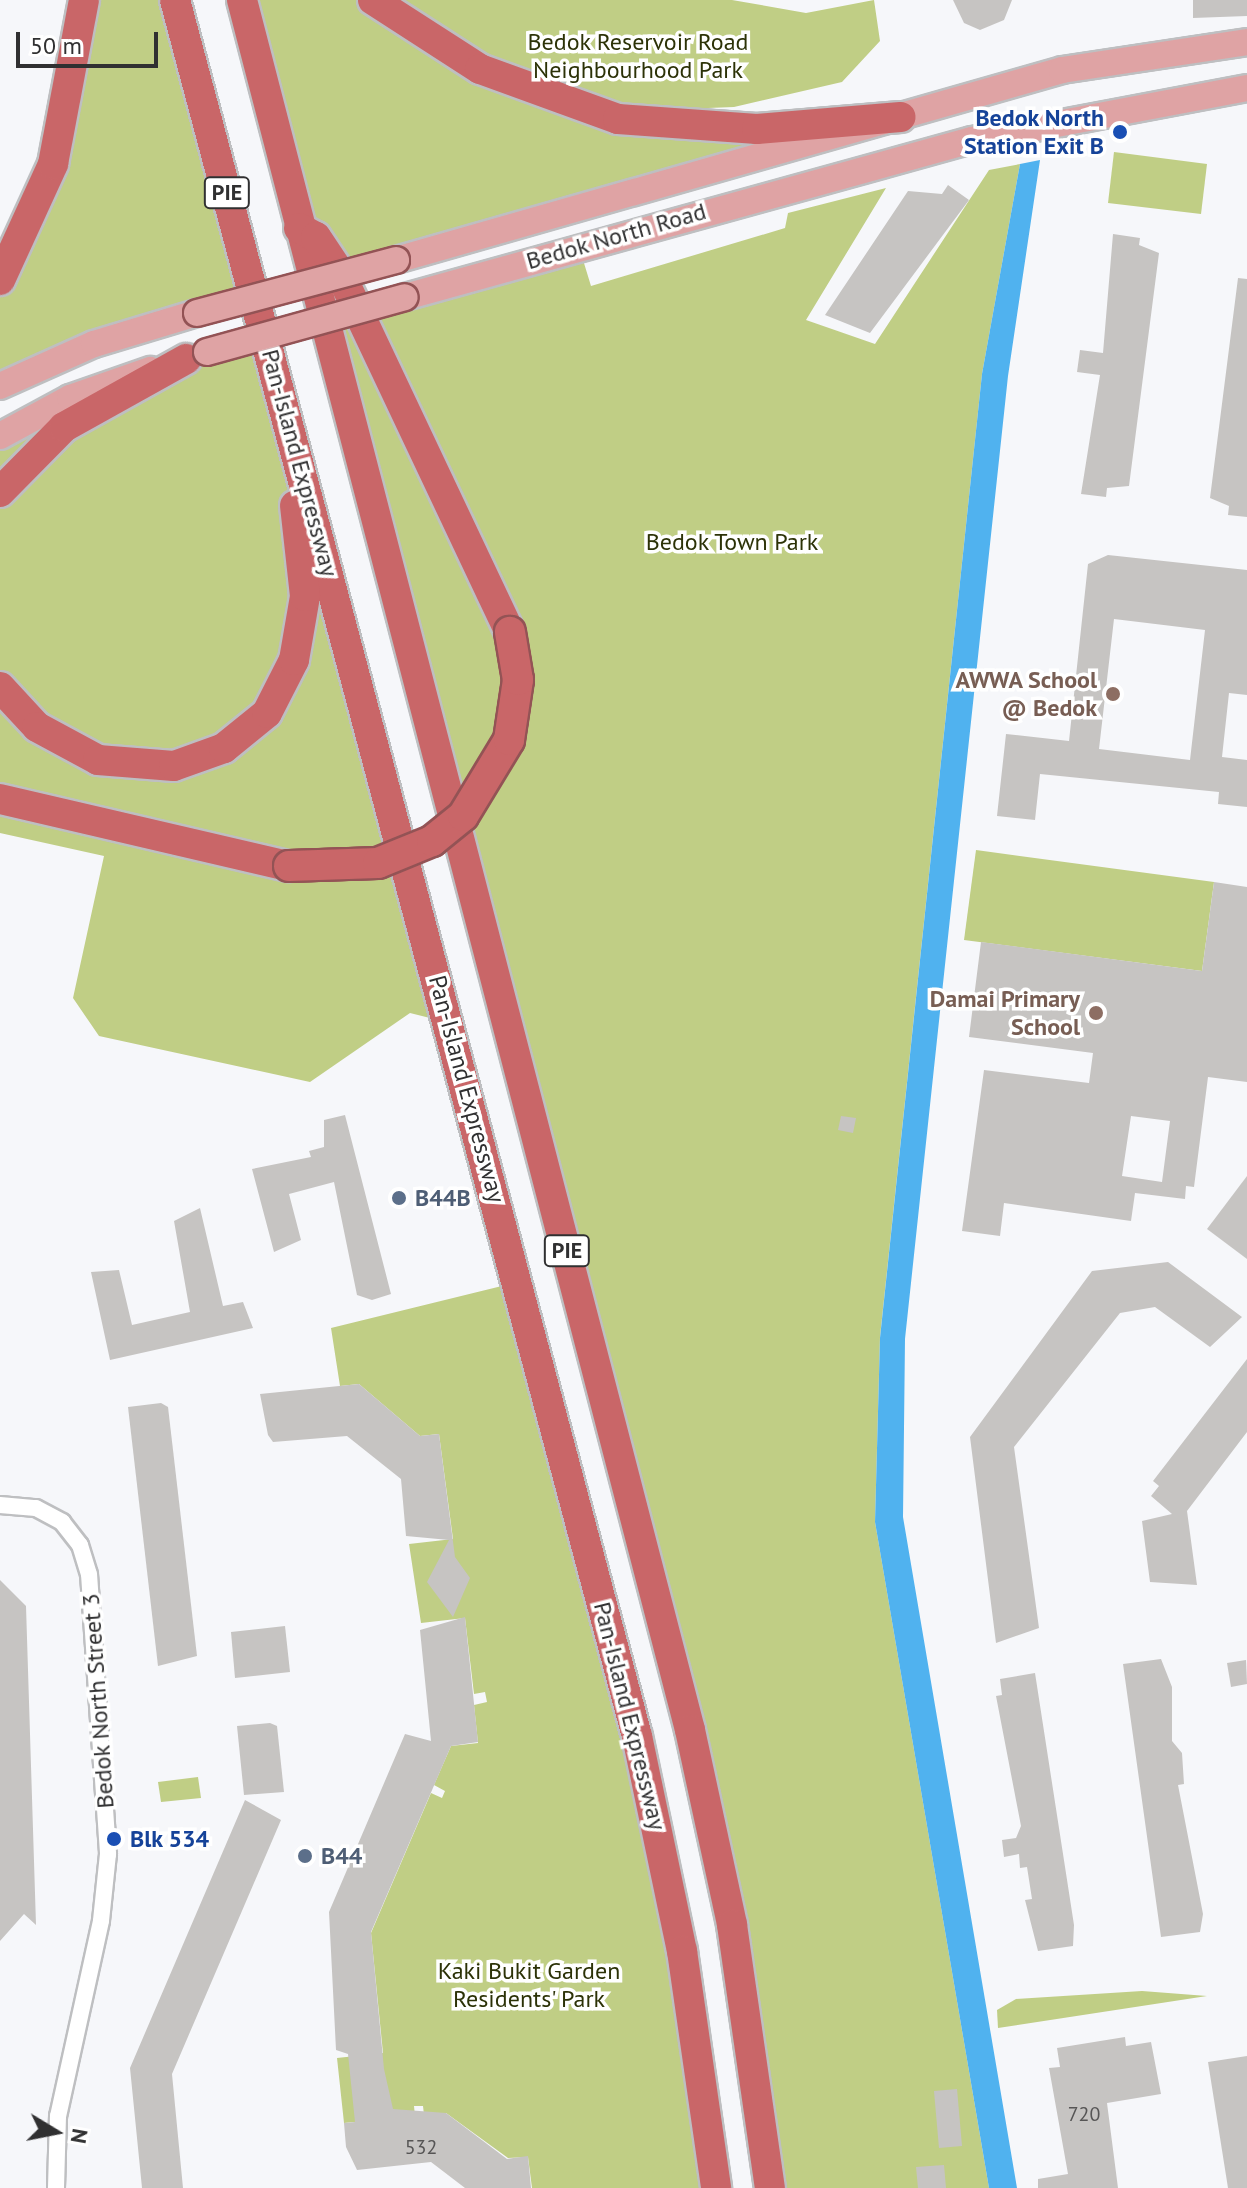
<!DOCTYPE html>
<style>
body{margin:0}
#map{position:relative;width:1247px;height:2188px;overflow:hidden;background:#f6f7fa;font-family:"PT Sans",sans-serif}
div>[style]{position:absolute}
[style*='--x']{left:calc(var(--x)*1px);top:calc(var(--y)*1px);width:calc(var(--w)*1px);rotate:calc(var(--a)*1deg)}
.green>*{inset:0;background:#c0ce85}
.water>*{inset:0;background:#50b2ef}
.building>*{inset:0;background:#c6c4c2}
.roads{filter:drop-shadow(2px 0 #bebfc1) drop-shadow(-2px 0 #bebfc1) drop-shadow(0 2px #bebfc1) drop-shadow(0 -2px #bebfc1)}
.street>*{height:16px;margin:-8px;padding:0 8px;transform-origin:8px;border-radius:8px;background:#fff}
.primary>*{height:26px;margin:-13px;padding:0 13px;transform-origin:13px;border-radius:13px;background:#dfa3a4}
.highway>*{height:30px;margin:-15px;padding:0 15px;transform-origin:15px;border-radius:15px;background:#c96668}
.bridges{filter:drop-shadow(2px 0 #935355) drop-shadow(-2px 0 #935355) drop-shadow(0 2px #935355) drop-shadow(0 -2px #935355)}
.primary-bridge>*{height:26px;margin:-13px;padding:0 13px;transform-origin:13px;border-radius:13px;background:#dfa3a4}
.highway-bridge>*{height:30px;margin:-15px;padding:0 15px;transform-origin:15px;border-radius:15px;background:#c96668}
.dots>*{width:22px;height:22px;translate:-50% -50%;box-sizing:border-box;border:4px solid #fff;border-radius:50%}
span{translate:-50% -50%;white-space:nowrap;text-align:center;line-height:1.15;-webkit-text-stroke:7px #fff;paint-order:stroke}
.number-label{font-size:20px;color:#565555}
.number-label span{-webkit-text-stroke-width:0}
.shield-label span{padding:2px 6px;background:#fff;border:2px solid;border-radius:6px;-webkit-text-stroke-width:0}
.shield-label{font-size:22px;color:#303031;font-weight:700}
.park-label{font-size:24px;color:#2c3207}
.transit-label{font-size:24px;color:#164399;font-weight:700}
.right{translate:-100% -50%;text-align:right}
.left{translate:0 -50%;text-align:left}
.street-label{font-size:24px;color:#303031}
.education-label{font-size:24px;color:#785e54;font-weight:700}
.service-label{font-size:24px;color:#4e5e75;font-weight:700}
.north{position:absolute;left:16px;top:2092px;width:80px;height:80px;-webkit-text-stroke:6px #fff;paint-order:stroke;rotate:100deg;font-size:22px;font-weight:700;line-height:32px;text-align:center;color:#303031}
.north::after{content:'';display:block;margin:auto;width:28px;height:36px;background:#303031;clip-path:polygon(50% 0,100% 100%,50% 72%,0 100%)}
.scale{position:absolute;left:16px;top:32px;width:142px;height:36px;box-sizing:border-box;border:4px solid #303031;border-top:0;padding-left:10px;font-size:24px;line-height:28px;white-space:nowrap;color:#303031;-webkit-text-stroke:6px #fff;paint-order:stroke}
</style>
<div id="map">
<div class="green">
<i style="clip-path:polygon(84px 0,175px 0,256px 298px,0 386px,0 280px,23px 236px)"></i>
<i style="clip-path:polygon(242px 0,373px 0,519px 87px,757px 129px,764px 155px,340px 273px,316px 238px)"></i>
<i style="clip-path:polygon(396px 0,732px 0,806px 13px,874px 0,880px 41px,842px 82px,734px 107px,631px 111px,504px 72px)"></i>
<i style="clip-path:polygon(1114px 152px,1207px 164px,1201px 214px,1108px 203px)"></i>
<i style="clip-path:polygon(1020px 164px,982px 374px,880px 1337px,875px 1522px,989px 2188px,781px 2188px,738px 1873px,466px 822px,525px 670px,368px 311px,580px 250px,591px 286px,785px 228px,788px 213px,886px 188px,806px 320px,875px 344px,989px 170px)"></i>
<i style="clip-path:polygon(359px 312px,477px 554px,517px 690px,455px 818px,321px 322px)"></i>
<i style="clip-path:polygon(265px 336px,450px 1023px,410px 1013px,310px 1082px,99px 1036px,73px 998px,104px 856px,0 833px,0 436px)"></i>
<i style="clip-path:polygon(976px 850px,1214px 882px,1202px 971px,964px 940px)"></i>
<i style="clip-path:polygon(514px 1283px,630px 1740px,710px 2188px,532px 2188px,528px 2157px,508px 2158px,446px 2113px,424px 2115px,423px 2106px,414px 2106px,415px 2116px,344px 2123px,337px 2058px,383px 2053px,371px 1933px,431px 1793px,442px 1798px,445px 1791px,434px 1785px,451px 1746px,478px 1743px,474px 1705px,487px 1702px,485px 1692px,474px 1694px,465px 1618px,421px 1623px,409px 1544px,453px 1539px,439px 1434px,420px 1436px,359px 1384px,340px 1386px,331px 1328px)"></i>
<i style="clip-path:polygon(198px 1777px,201px 1798px,161px 1802px,158px 1782px)"></i>
<i style="clip-path:polygon(1142px 1991px,1207px 1996px,998px 2028px,997px 2010px,1016px 1999px)"></i>
</div>
<div class="water">
<i style="clip-path:polygon(1040px 160px,1008px 376px,905px 1339px,903px 1517px,1017px 2188px,989px 2188px,875px 1522px,880px 1338px,982px 374px,1020px 164px)"></i>
</div>
<div class="building">
<i style="clip-path:polygon(953px 0,1012px 0,1004px 20px,980px 30px,964px 23px)"></i>
<i style="clip-path:polygon(1193px 0,1247px 0,1247px 16px,1193px 18px)"></i>
<i style="clip-path:polygon(948px 185px,969px 200px,870px 333px,825px 315px,908px 191px,942px 194px)"></i>
<i style="clip-path:polygon(1113px 234px,1140px 238px,1139px 245px,1159px 253px,1129px 486px,1107px 488px,1106px 497px,1081px 494px,1100px 375px,1077px 372px,1080px 350px,1103px 353px)"></i>
<i style="clip-path:polygon(1238px 278px,1247px 279px,1247px 517px,1228px 515px,1229px 506px,1210px 498px)"></i>
<i style="clip-path:polygon(evenodd,1108px 555px,1247px 570px,1247px 695px,1229px 693px,1222px 757px,1247px 760px,1247px 807px,1218px 804px,1219px 792px,1040px 774px,1035px 820px,997px 816px,1006px 734px,1069px 741px,1088px 564px,1108px 555px,1114px 619px,1205px 630px,1190px 760px,1099px 749px,1114px 619px)"></i>
<i style="clip-path:polygon(evenodd,1214px 882px,1247px 887px,1247px 1082px,1208px 1077px,1194px 1187px,1186px 1186px,1185px 1199px,1135px 1193px,1131px 1221px,1004px 1203px,1000px 1236px,962px 1231px,984px 1070px,1089px 1083px,1093px 1053px,969px 1037px,981px 942px,1202px 971px,1214px 882px,1131px 1116px,1170px 1121px,1162px 1182px,1122px 1176px,1131px 1116px)"></i>
<i style="clip-path:polygon(345px 1115px,391px 1294px,372px 1300px,357px 1295px,334px 1182px,289px 1194px,301px 1240px,274px 1252px,252px 1169px,311px 1157px,309px 1151px,324px 1147px,324px 1120px)"></i>
<i style="clip-path:polygon(841px 1116px,856px 1118px,853px 1133px,838px 1130px)"></i>
<i style="clip-path:polygon(1247px 1176px,1247px 1259px,1207px 1229px)"></i>
<i style="clip-path:polygon(200px 1208px,223px 1306px,243px 1302px,253px 1328px,110px 1360px,91px 1272px,119px 1270px,132px 1325px,190px 1312px,174px 1221px)"></i>
<i style="clip-path:polygon(1168px 1262px,1242px 1317px,1210px 1347px,1155px 1307px,1120px 1313px,1014px 1447px,1039px 1628px,996px 1643px,970px 1437px,1092px 1271px)"></i>
<i style="clip-path:polygon(1247px 1359px,1247px 1432px,1187px 1511px,1197px 1585px,1150px 1582px,1142px 1521px,1172px 1514px,1151px 1496px,1159px 1486px,1153px 1481px)"></i>
<i style="clip-path:polygon(359px 1384px,420px 1436px,439px 1434px,455px 1557px,470px 1578px,453px 1617px,427px 1582px,449px 1540px,406px 1536px,401px 1479px,347px 1436px,273px 1442px,268px 1435px,260px 1394px)"></i>
<i style="clip-path:polygon(161px 1403px,168px 1407px,197px 1656px,158px 1666px,128px 1407px)"></i>
<i style="clip-path:polygon(0 1580px,26px 1606px,36px 1925px,24px 1914px,0 1941px)"></i>
<i style="clip-path:polygon(465px 1617px,478px 1742px,451px 1746px,371px 1932px,384px 2069px,393px 2109px,446px 2113px,507px 2159px,528px 2156px,531px 2188px,465px 2188px,431px 2162px,357px 2170px,346px 2147px,344px 2123px,355px 2122px,348px 2054px,336px 2050px,329px 1912px,405px 1734px,431px 1741px,420px 1630px)"></i>
<i style="clip-path:polygon(285px 1626px,290px 1672px,235px 1678px,231px 1632px)"></i>
<i style="clip-path:polygon(1161px 1659px,1172px 1687px,1172px 1741px,1182px 1753px,1184px 1784px,1178px 1785px,1203px 1914px,1200px 1932px,1161px 1937px,1123px 1664px)"></i>
<i style="clip-path:polygon(1246px 1660px,1247px 1684px,1231px 1687px,1227px 1663px)"></i>
<i style="clip-path:polygon(1035px 1673px,1074px 1925px,1073px 1946px,1038px 1951px,1025px 1900px,1032px 1899px,1027px 1867px,1020px 1868px,1019px 1854px,1004px 1857px,1002px 1840px,1016px 1838px,1021px 1826px,996px 1696px,1002px 1695px,1000px 1679px)"></i>
<i style="clip-path:polygon(270px 1723px,277px 1726px,284px 1792px,244px 1795px,237px 1726px)"></i>
<i style="clip-path:polygon(245px 1800px,281px 1820px,172px 2074px,183px 2188px,142px 2188px,130px 2068px)"></i>
<i style="clip-path:polygon(1125px 2037px,1126px 2046px,1151px 2042px,1161px 2094px,1107px 2103px,1118px 2188px,1038px 2188px,1038px 2179px,1068px 2174px,1049px 2068px,1060px 2067px,1057px 2048px)"></i>
<i style="clip-path:polygon(1247px 2056px,1247px 2188px,1228px 2188px,1208px 2062px)"></i>
<i style="clip-path:polygon(957px 2089px,962px 2146px,939px 2148px,934px 2091px)"></i>
<i style="clip-path:polygon(944px 2165px,946px 2188px,918px 2188px,916px 2167px)"></i>
</div>
<div class="roads">
<div class="street">
<i style="--x:0;--y:1505;--w:36;--a:5"></i>
<i style="--x:36;--y:1508;--w:30;--a:28"></i>
<i style="--x:62;--y:1522;--w:29;--a:52"></i>
<i style="--x:80;--y:1545;--w:30;--a:73"></i>
<i style="--x:89;--y:1574;--w:281;--a:86.1"></i>
<i style="--x:108;--y:1854;--w:67;--a:96"></i>
<i style="--x:101;--y:1921;--w:200;--a:102.4"></i>
<i style="--x:58;--y:2116;--w:72;--a:91.6"></i>
</div>
<div class="primary">
<i style="--x:396;--y:260;--w:693;--a:-15.92"></i>
<i style="--x:1062;--y:70;--w:187;--a:-8.6"></i>
<i style="--x:405;--y:297;--w:588;--a:-15.48"></i>
<i style="--x:972;--y:140;--w:280;--a:-10.7"></i>
<i style="--x:0;--y:386;--w:103;--a:-24.1"></i>
<i style="--x:94;--y:344;--w:108;--a:-16.8"></i>
<i style="--x:0;--y:436;--w:80;--a:-28.5"></i>
<i style="--x:70;--y:398;--w:85;--a:-19.3"></i>
</div>
<div class="highway">
<i style="--x:175;--y:0;--w:1796;--a:75.1"></i>
<i style="--x:637;--y:1736;--w:220;--a:78.2"></i>
<i style="--x:682;--y:1951;--w:239;--a:81.8"></i>
<i style="--x:242;--y:0;--w:1787;--a:75.48"></i>
<i style="--x:690;--y:1730;--w:199;--a:77.8"></i>
<i style="--x:732;--y:1925;--w:266;--a:81.8"></i>
<i style="--x:373;--y:0;--w:127;--a:32.8"></i>
<i style="--x:480;--y:69;--w:147;--a:19.9"></i>
<i style="--x:618;--y:119;--w:139;--a:4.1"></i>
<i style="--x:757;--y:129;--w:144;--a:-4.8"></i>
<i style="--x:299;--y:228;--w:19;--a:28"></i>
<i style="--x:316;--y:237;--w:43;--a:56.3"></i>
<i style="--x:340;--y:273;--w:397;--a:64.7"></i>
<i style="--x:0;--y:280;--w:128;--a:-65.4"></i>
<i style="--x:53;--y:164;--w:167;--a:-79.3"></i>
<i style="--x:0;--y:492;--w:91;--a:-45.4"></i>
<i style="--x:64;--y:427;--w:140;--a:-29.1"></i>
<i style="--x:0;--y:687;--w:54;--a:47.2"></i>
<i style="--x:37;--y:727;--w:69;--a:28.4"></i>
<i style="--x:98;--y:760;--w:76;--a:4.5"></i>
<i style="--x:174;--y:766;--w:53;--a:-19.8"></i>
<i style="--x:224;--y:748;--w:55;--a:-39.1"></i>
<i style="--x:267;--y:713;--w:59;--a:-63"></i>
<i style="--x:294;--y:660;--w:65;--a:-80.2"></i>
<i style="--x:305;--y:596;--w:91;--a:-96.3"></i>
<i style="--x:0;--y:799;--w:297;--a:13.1"></i>
</div>
</div>
<div class="bridges">
<div class="primary-bridge">
<i style="--x:197;--y:313;--w:206;--a:-14.9"></i>
<i style="--x:207;--y:352;--w:205;--a:-15.5"></i>
</div>
<div class="highway-bridge">
<i style="--x:289;--y:866;--w:89;--a:-1.9"></i>
<i style="--x:378;--y:863;--w:58;--a:-22.2"></i>
<i style="--x:432;--y:841;--w:40;--a:-39"></i>
<i style="--x:463;--y:816;--w:89;--a:-58.8"></i>
<i style="--x:509;--y:740;--w:61;--a:-81.5"></i>
<i style="--x:518;--y:680;--w:49;--a:-99.5"></i>
</div>
</div>
<div class="dots">
<i style="left:1120px;top:132px;background:#1a4fb4"></i>
<i style="left:1113px;top:694px;background:#8d6e63"></i>
<i style="left:1096px;top:1013px;background:#8d6e63"></i>
<i style="left:399px;top:1198px;background:#5c6f8a"></i>
<i style="left:114px;top:1839px;background:#1a4fb4"></i>
<i style="left:305px;top:1856px;background:#5c6f8a"></i>
</div>
<div class="number-label">
<span style="left:1084px;top:2114px">720</span>
<span style="left:421px;top:2147px">532</span>
</div>
<div class="shield-label">
<span style="left:227px;top:193px">PIE</span>
<span style="left:567px;top:1251px">PIE</span>
</div>
<div class="park-label">
<span style="left:638px;top:56px">Bedok Reservoir Road<br>Neighbourhood Park</span>
<span style="left:732px;top:542px">Bedok Town Park</span>
<span style="left:529px;top:1985px">Kaki Bukit Garden<br>Residents' Park</span>
</div>
<div class="transit-label">
<span class="right" style="left:1104px;top:132px">Bedok North<br>Station Exit B</span>
<span class="left" style="left:130px;top:1839px">Blk 534</span>
</div>
<div class="street-label">
<span style="left:616px;top:236px;rotate:-16deg">Bedok North Road</span>
<span style="left:300px;top:463px;rotate:75deg">Pan-Island Expressway</span>
<span style="left:467px;top:1089px;rotate:75deg">Pan-Island Expressway</span>
<span style="left:98px;top:1701px;rotate:-94deg">Bedok North Street 3</span>
<span style="left:630px;top:1716px;rotate:76deg">Pan-Island Expressway</span>
</div>
<div class="education-label">
<span class="right" style="left:1097px;top:694px">AWWA School<br>@ Bedok</span>
<span class="right" style="left:1080px;top:1013px">Damai Primary<br>School</span>
</div>
<div class="service-label">
<span class="left" style="left:415px;top:1198px">B44B</span>
<span class="left" style="left:321px;top:1856px">B44</span>
</div>
<div class="north">N</div>
<div class="scale">50 m</div>
</div>
